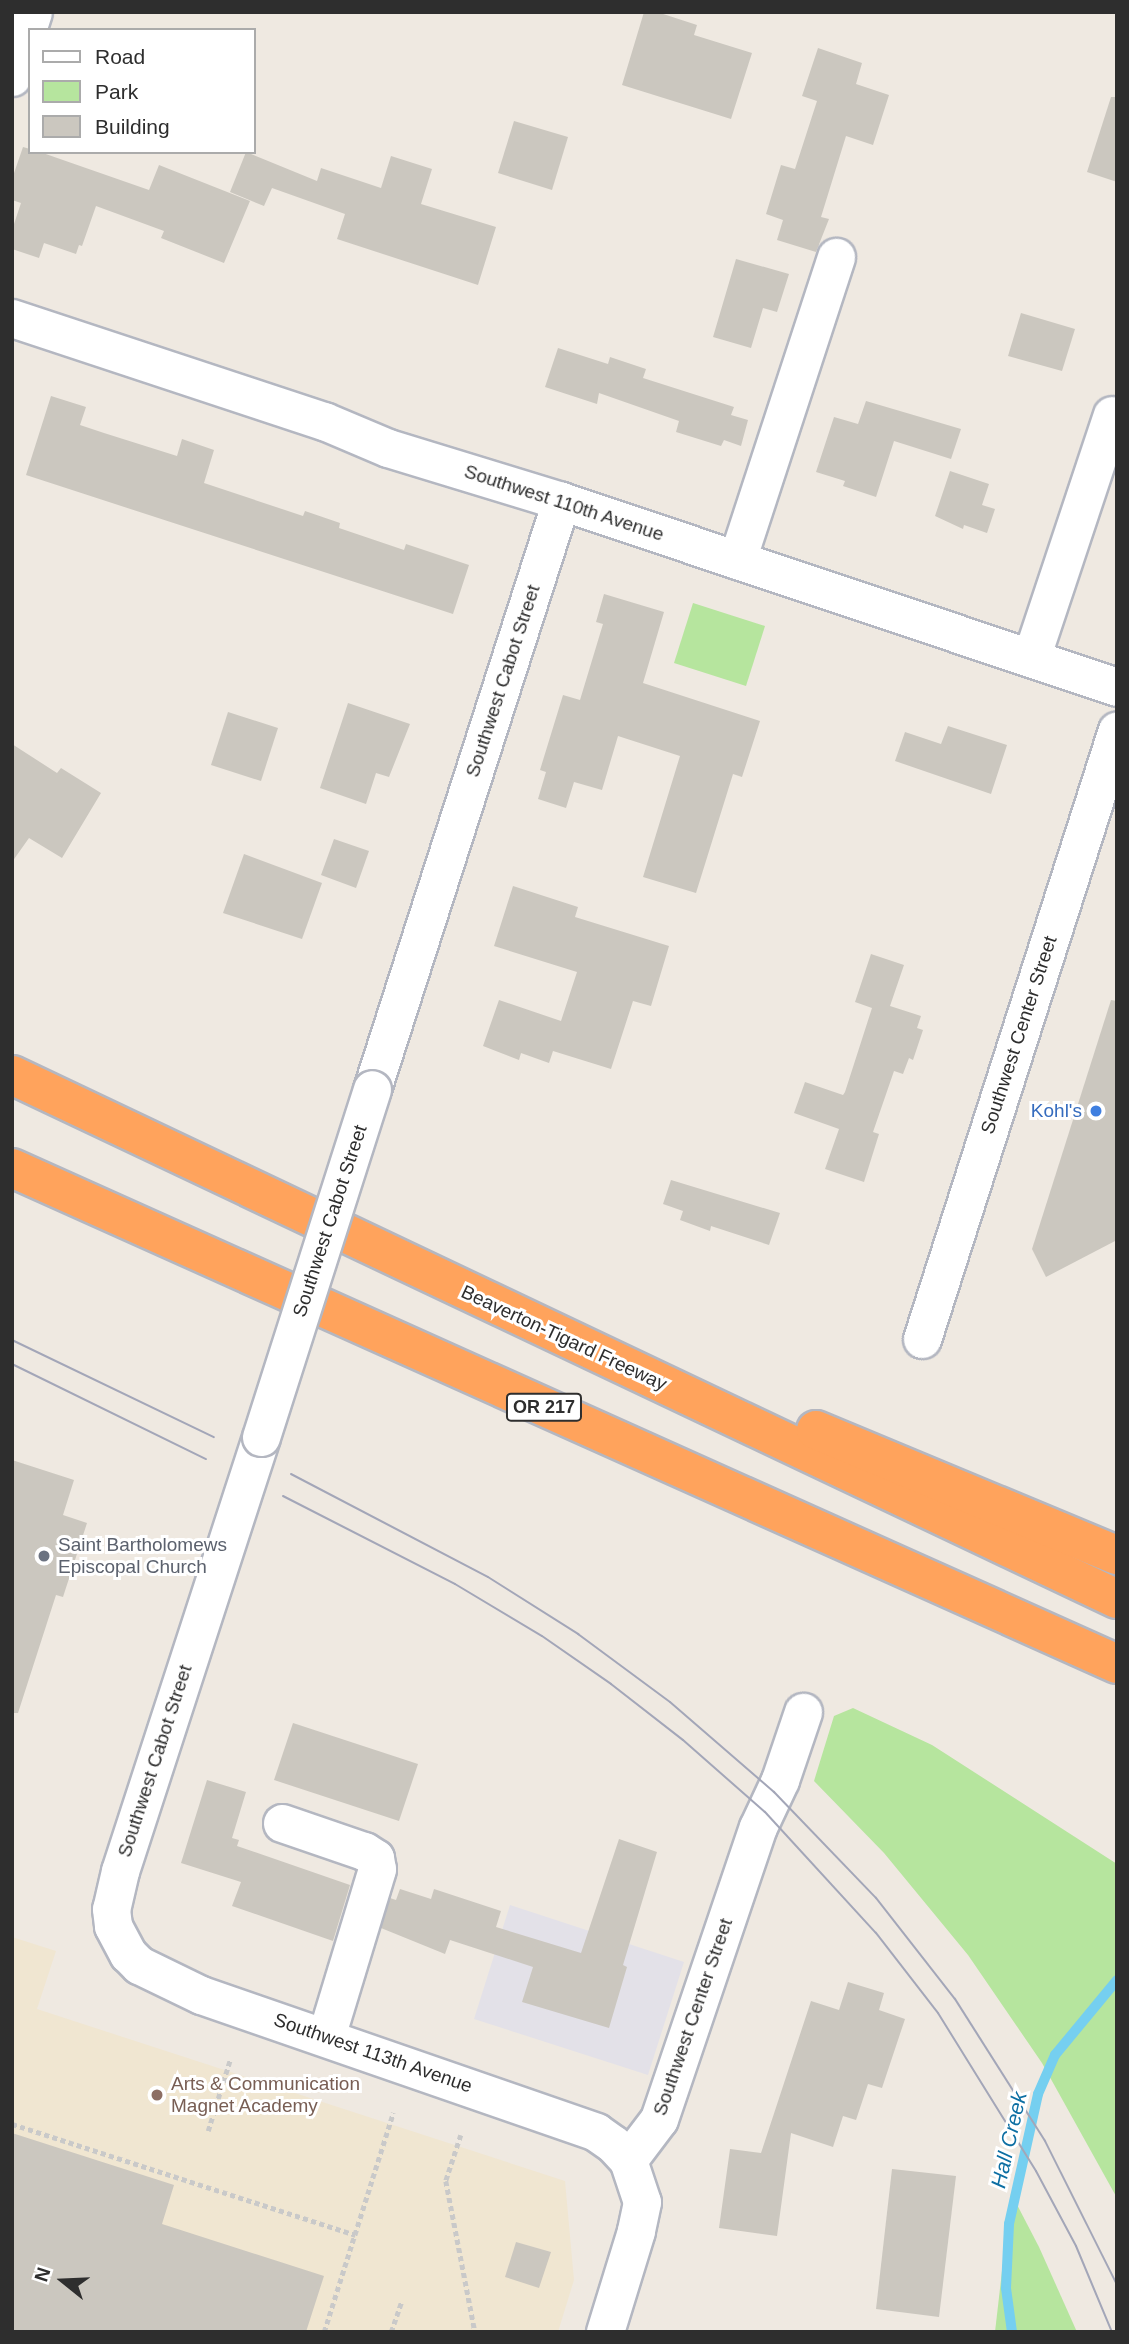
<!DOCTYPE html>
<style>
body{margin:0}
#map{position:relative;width:1129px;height:2344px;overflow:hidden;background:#efe9e1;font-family:Helvetica,sans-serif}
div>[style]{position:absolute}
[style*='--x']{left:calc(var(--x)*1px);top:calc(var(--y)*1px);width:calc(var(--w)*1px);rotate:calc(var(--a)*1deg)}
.industrial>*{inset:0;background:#e3e1e8}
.education>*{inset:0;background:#f0e6d1}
.green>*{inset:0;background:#b6e59e}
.stream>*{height:10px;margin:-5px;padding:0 5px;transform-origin:5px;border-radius:5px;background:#75cff0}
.building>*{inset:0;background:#cbc7bf}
.path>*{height:4.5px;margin-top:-2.25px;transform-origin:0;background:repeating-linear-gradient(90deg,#c9c9c9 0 5px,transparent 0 8.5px)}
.roads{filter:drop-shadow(2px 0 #b4b7c1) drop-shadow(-2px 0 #b4b7c1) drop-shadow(0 2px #b4b7c1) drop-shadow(0 -2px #b4b7c1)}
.minor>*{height:37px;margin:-18.5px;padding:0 18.5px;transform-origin:18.5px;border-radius:18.5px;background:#fff}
.highway>*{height:38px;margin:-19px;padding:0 19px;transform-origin:19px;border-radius:19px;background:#ffa35c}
.tram>*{height:2px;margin:-1px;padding:0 1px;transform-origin:1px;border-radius:1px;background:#a3a6b8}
.bridges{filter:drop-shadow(2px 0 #b4b7c1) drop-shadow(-2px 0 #b4b7c1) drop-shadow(0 2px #b4b7c1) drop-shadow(0 -2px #b4b7c1)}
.minor-bridge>*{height:37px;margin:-18.5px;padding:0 18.5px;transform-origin:18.5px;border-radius:18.5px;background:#fff}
.dots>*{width:19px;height:19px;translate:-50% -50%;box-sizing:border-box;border:4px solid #fff;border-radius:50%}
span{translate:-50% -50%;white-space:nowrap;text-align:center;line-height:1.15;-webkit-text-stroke:6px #fff;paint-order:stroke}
.shield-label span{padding:2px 5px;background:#fff;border:2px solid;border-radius:5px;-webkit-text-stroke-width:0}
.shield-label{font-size:18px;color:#2e2e2e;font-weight:700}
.street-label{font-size:19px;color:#2e2e2e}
.shop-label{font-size:19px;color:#366cbe}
.right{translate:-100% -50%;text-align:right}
.worship-label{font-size:19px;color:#5b616d}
.left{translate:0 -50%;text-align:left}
.education-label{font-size:19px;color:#785e54}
.water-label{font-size:21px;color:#0d6fa3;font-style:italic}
.frame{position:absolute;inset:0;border:14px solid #2e2e2e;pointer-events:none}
.legend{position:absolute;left:28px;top:28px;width:228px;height:126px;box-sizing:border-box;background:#fff;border:2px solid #ababab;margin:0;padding:9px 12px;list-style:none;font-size:21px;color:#2e2e2e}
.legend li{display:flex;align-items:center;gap:14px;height:35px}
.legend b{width:35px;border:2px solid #ababab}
.north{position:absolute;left:28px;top:2246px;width:70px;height:70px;-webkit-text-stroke:5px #fff;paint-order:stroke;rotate:288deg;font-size:19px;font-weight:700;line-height:28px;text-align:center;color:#2e2e2e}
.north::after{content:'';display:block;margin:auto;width:24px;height:32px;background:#2e2e2e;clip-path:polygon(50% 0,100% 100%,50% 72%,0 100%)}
</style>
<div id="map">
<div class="industrial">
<i style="clip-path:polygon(510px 1905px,684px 1962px,648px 2075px,474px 2019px)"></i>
</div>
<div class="education">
<i style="clip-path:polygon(12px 1937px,56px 1951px,37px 2009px,565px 2181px,574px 2280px,558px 2332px,12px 2332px)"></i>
</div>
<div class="green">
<i style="clip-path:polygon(693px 603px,765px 626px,746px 686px,674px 663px)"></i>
<i style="clip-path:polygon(853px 1708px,932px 1745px,1117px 1864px,1117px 2198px,1042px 2063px,968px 1955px,884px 1853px,814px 1781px,834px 1716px)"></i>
<i style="clip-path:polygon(1011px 2193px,1039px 2247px,1077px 2332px,995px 2332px)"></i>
</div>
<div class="stream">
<i style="--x:1012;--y:2332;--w:44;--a:-97.8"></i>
<i style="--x:1006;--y:2288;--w:64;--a:-87.3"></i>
<i style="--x:1009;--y:2224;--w:133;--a:-77.4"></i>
<i style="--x:1038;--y:2094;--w:43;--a:-66.4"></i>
<i style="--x:1055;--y:2055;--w:97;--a:-50.4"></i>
</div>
<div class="building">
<i style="clip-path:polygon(644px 12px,657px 12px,697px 25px,694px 35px,752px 53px,731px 119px,622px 85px)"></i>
<i style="clip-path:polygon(818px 48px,862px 63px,856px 84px,889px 95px,873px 145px,846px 136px,821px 217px,829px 219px,816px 252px,777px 240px,783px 220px,766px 214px,781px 165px,795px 169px,817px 101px,802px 96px)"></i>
<i style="clip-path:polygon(1111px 97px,1117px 97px,1117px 182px,1087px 172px)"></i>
<i style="clip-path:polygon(514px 121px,568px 137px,552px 190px,498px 173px)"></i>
<i style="clip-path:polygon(23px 147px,30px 149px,30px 152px,40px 152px,149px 190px,159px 165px,250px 201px,224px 263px,161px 238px,164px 231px,96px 206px,82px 246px,79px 245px,76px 254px,44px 243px,39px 258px,12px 249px,12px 230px,21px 203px,12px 200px,12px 179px)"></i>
<i style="clip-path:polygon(246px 152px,317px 181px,321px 168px,381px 188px,391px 156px,432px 169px,421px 204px,496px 227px,478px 285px,337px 239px,345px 214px,272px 188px,264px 206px,230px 192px)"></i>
<i style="clip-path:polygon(736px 259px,789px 274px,777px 312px,763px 308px,751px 348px,713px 337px)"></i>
<i style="clip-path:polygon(1021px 313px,1075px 329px,1062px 371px,1008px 356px)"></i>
<i style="clip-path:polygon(558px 348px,608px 364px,610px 357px,646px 369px,643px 378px,734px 407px,731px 415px,748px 420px,741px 446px,724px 440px,721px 446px,676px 432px,679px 421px,599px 393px,597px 404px,545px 387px)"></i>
<i style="clip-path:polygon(51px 396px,86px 407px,80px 425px,104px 433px,177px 456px,182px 439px,214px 450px,204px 483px,303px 516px,305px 511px,340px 523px,339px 528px,404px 550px,406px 544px,469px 565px,453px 614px,26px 475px)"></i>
<i style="clip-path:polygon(866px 401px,961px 429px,951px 459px,894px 441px,876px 497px,843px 486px,845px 481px,816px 472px,834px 417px,858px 424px)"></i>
<i style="clip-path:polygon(950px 471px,989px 484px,982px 505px,995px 509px,987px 533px,964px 525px,963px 529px,935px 516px)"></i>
<i style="clip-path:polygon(604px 594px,664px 612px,643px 683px,760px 721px,742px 777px,733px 774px,696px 893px,643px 877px,680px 756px,618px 736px,602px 790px,574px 782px,566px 808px,538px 799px,546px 772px,540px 770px,563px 695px,580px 700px,603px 624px,596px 622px)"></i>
<i style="clip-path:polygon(348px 703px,410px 724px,389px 777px,376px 773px,366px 804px,320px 788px)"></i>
<i style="clip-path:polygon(228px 712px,278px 728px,261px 781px,211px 765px)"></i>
<i style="clip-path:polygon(948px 726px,1007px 745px,991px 794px,895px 761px,905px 732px,941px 744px)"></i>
<i style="clip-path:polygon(12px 744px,57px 773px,61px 768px,101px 793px,62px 858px,29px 838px,12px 862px)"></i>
<i style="clip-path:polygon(334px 839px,369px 851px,356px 888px,321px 875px)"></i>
<i style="clip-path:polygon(244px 854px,322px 883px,302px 939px,223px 913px)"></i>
<i style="clip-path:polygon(513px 886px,578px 907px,575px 917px,669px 946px,651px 1006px,633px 1001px,611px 1069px,553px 1051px,549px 1063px,521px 1053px,519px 1060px,483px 1046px,499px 1000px,561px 1021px,577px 972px,494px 946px)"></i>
<i style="clip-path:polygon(871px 954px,904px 965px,890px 1006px,921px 1016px,917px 1028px,923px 1030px,913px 1060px,909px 1058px,903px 1074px,894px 1071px,873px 1132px,879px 1134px,864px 1182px,825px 1169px,839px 1129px,794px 1113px,805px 1082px,843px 1095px,845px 1092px,872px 1008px,855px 1002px)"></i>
<i style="clip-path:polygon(1111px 1000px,1117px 1001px,1117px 1240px,1046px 1277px,1032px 1249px)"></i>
<i style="clip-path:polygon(671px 1180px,780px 1213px,769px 1245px,711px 1226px,710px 1231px,680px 1220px,683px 1211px,663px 1204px)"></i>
<i style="clip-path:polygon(12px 1460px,74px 1480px,63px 1515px,87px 1523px,63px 1597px,56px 1595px,18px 1713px,12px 1713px)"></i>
<i style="clip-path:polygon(293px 1723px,418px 1764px,399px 1821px,274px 1780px)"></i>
<i style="clip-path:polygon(207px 1780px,246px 1792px,232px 1838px,239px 1840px,237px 1846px,350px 1885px,333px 1941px,232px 1906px,241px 1882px,181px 1863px)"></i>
<i style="clip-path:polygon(619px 1839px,657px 1852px,623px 1965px,627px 1967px,609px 2028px,522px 2002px,533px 1967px,450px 1940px,445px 1954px,381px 1928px,390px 1898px,396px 1900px,400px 1889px,431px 1899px,434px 1889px,501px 1911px,496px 1927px,581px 1953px)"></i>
<i style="clip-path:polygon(848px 1982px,884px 1993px,879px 2010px,905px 2019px,882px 2088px,868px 2084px,856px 2120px,843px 2116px,833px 2147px,791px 2133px,777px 2236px,719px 2228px,730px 2149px,761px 2153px,811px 2001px,839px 2010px)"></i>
<i style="clip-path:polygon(12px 2133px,174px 2185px,162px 2224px,324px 2276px,306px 2332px,12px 2332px)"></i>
<i style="clip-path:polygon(892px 2169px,956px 2176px,939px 2317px,876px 2309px)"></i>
<i style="clip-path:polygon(516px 2242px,551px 2252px,539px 2288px,505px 2277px)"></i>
</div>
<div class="path">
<i style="--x:12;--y:2124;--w:361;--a:17.9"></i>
<i style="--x:208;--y:2131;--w:74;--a:-72.8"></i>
<i style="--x:461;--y:2135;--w:48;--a:108.1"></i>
<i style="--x:446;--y:2181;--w:154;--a:79.1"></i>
<i style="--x:324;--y:2332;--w:230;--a:-72.5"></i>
<i style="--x:391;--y:2332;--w:31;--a:-71"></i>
</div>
<div class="roads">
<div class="minor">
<i style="--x:12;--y:77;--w:68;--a:-72.1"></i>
<i style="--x:12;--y:318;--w:329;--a:18.3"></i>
<i style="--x:324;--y:421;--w:69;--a:22.9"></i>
<i style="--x:388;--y:448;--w:181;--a:17"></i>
<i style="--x:561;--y:501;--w:586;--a:18.5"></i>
<i style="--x:737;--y:560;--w:319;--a:-71.9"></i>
<i style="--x:1031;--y:658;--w:256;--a:-71.6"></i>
<i style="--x:372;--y:1089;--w:618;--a:-72.18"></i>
<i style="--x:922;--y:1339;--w:639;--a:-72.25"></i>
<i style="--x:261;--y:1437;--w:456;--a:108"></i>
<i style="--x:120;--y:1871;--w:39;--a:103"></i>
<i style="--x:111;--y:1909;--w:17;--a:83"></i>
<i style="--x:113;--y:1926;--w:32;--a:62"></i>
<i style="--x:128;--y:1954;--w:16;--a:45"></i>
<i style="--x:139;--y:1965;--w:69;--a:25.8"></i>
<i style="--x:201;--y:1995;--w:418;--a:19.1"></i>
<i style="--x:596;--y:2132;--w:21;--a:35"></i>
<i style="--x:613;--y:2144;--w:22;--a:47"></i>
<i style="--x:628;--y:2160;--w:44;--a:71.6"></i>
<i style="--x:642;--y:2202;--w:30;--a:102"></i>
<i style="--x:636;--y:2231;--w:106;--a:107.1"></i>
<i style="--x:282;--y:1823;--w:87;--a:18.9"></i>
<i style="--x:364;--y:1851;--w:13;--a:32"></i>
<i style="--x:375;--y:1858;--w:11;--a:80"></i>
<i style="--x:377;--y:1869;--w:176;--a:106.9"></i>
<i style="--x:628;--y:2160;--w:51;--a:-52.9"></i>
<i style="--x:659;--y:2119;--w:308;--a:-71.3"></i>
<i style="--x:758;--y:1827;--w:52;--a:-64.9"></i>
<i style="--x:780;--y:1780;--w:72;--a:-71.3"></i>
</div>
<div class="highway">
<i style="--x:12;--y:1075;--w:1223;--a:25.37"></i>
<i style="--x:12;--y:1168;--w:1211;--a:24.17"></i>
<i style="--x:816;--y:1430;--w:326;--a:22.6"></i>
</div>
</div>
<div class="tram">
<i style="--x:12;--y:1340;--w:224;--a:25.7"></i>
<i style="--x:12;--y:1364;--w:216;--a:26.1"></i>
<i style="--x:291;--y:1474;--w:222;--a:27.6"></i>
<i style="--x:488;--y:1577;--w:107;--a:32.3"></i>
<i style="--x:578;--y:1634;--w:114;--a:36.5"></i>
<i style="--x:670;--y:1702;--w:138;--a:40.9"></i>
<i style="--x:774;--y:1792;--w:147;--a:46.1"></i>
<i style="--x:876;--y:1898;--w:128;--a:52"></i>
<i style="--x:955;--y:1999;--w:168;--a:57.6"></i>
<i style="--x:1045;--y:2141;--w:161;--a:63.4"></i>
<i style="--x:283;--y:1496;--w:193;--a:27.1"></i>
<i style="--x:455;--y:1584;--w:101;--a:30.9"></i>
<i style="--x:542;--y:1636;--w:84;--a:34.8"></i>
<i style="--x:611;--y:1684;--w:91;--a:37.9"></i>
<i style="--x:683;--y:1740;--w:109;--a:41.3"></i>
<i style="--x:765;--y:1812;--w:164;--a:47.5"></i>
<i style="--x:876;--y:1933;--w:101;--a:52.2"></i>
<i style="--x:938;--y:2013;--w:186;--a:58.2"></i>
<i style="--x:1036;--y:2171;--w:85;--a:61.9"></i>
<i style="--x:1076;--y:2246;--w:93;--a:67.3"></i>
</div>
<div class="bridges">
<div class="minor-bridge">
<i style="--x:261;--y:1437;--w:365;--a:-72.3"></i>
</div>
</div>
<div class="dots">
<i style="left:1096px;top:1111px;background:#3f7fe0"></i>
<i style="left:44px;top:1556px;background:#6b7280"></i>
<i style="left:157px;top:2095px;background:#8d6e63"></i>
</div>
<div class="shield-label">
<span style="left:544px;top:1407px">OR 217</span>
</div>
<div class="street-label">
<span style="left:564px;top:503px;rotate:18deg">Southwest 110th Avenue</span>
<span style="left:503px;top:681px;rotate:-72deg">Southwest Cabot Street</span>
<span style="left:1019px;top:1035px;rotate:-72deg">Southwest Center Street</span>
<span style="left:330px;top:1221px;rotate:-72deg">Southwest Cabot Street</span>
<span style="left:564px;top:1338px;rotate:25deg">Beaverton-Tigard Freeway</span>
<span style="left:155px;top:1761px;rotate:-72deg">Southwest Cabot Street</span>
<span style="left:693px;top:2017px;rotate:-71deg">Southwest Center Street</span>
<span style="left:373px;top:2053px;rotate:19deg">Southwest 113th Avenue</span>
</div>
<div class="shop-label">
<span class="right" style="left:1082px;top:1111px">Kohl's</span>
</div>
<div class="worship-label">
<span class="left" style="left:58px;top:1556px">Saint Bartholomews<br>Episcopal Church</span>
</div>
<div class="education-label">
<span class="left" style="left:171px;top:2095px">Arts &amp; Communication<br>Magnet Academy</span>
</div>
<div class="water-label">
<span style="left:1009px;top:2140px;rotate:-77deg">Hall Creek</span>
</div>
<div class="frame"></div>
<ul class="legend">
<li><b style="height:9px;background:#fff"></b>Road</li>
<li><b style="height:19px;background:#b6e59e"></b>Park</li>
<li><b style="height:19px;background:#cbc7bf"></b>Building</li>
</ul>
<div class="north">N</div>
</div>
